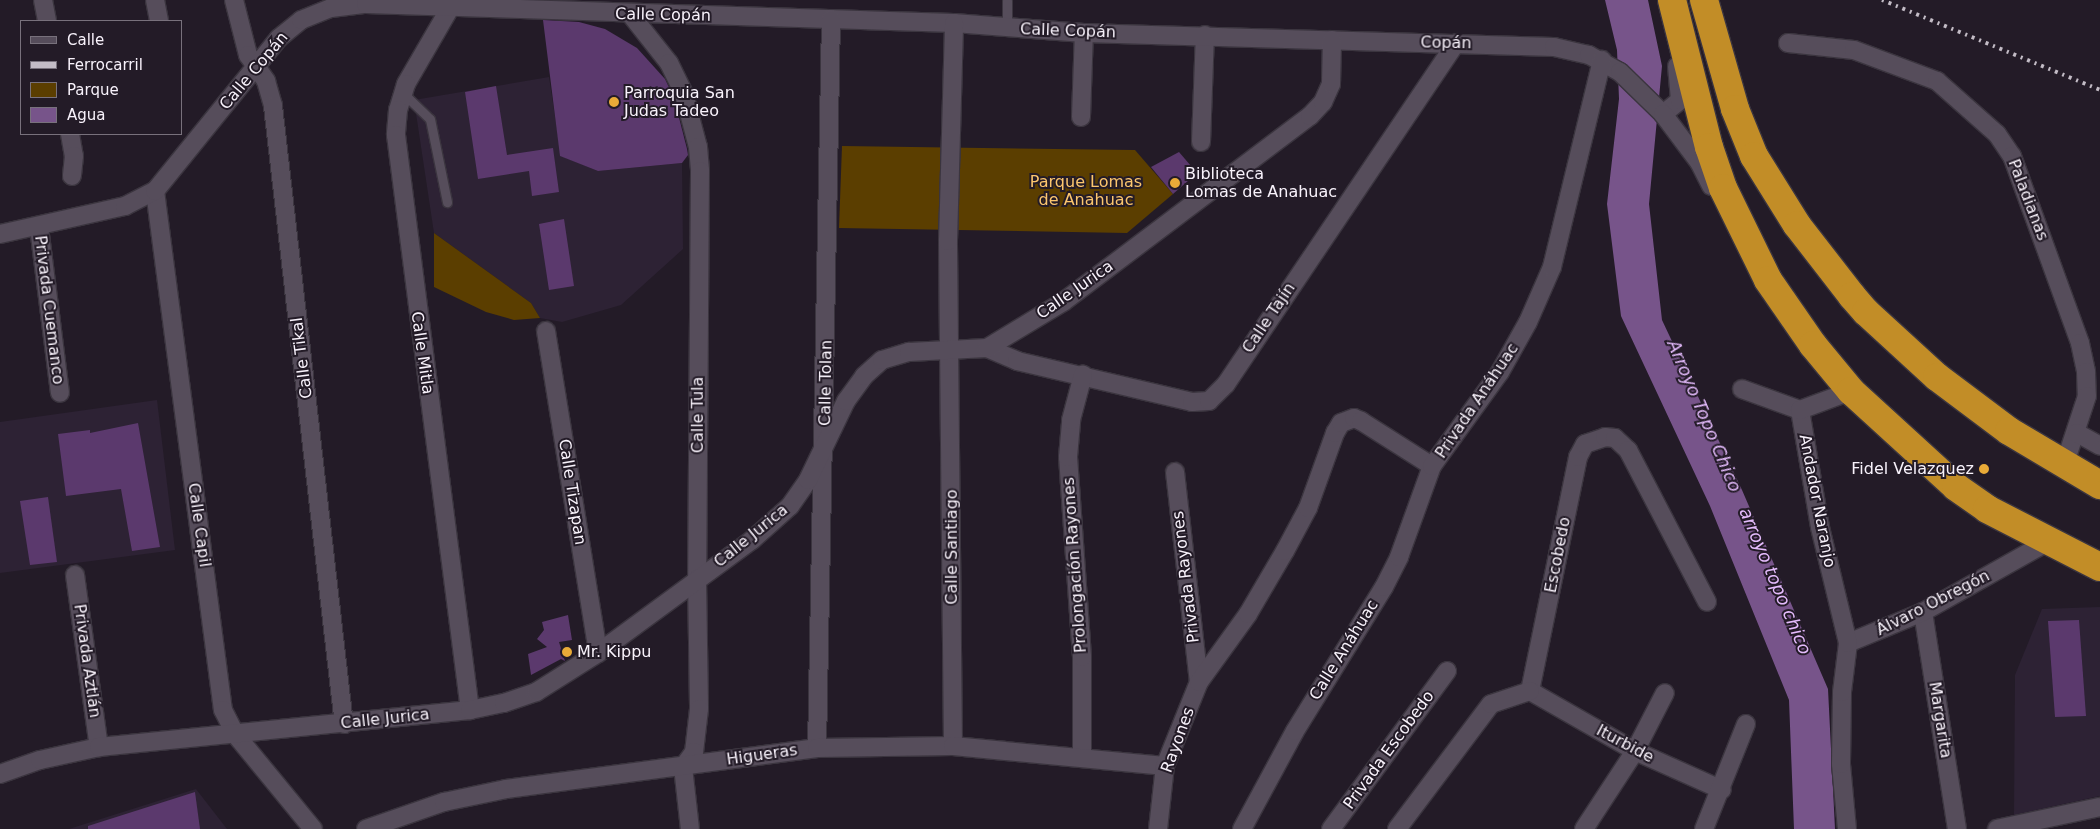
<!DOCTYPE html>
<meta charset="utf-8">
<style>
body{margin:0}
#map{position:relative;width:2100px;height:829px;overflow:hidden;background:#231b27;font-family:"DejaVu Sans",sans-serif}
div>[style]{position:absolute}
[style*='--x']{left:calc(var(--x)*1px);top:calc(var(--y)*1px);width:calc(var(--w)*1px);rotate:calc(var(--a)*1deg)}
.built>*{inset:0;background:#2d2234}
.green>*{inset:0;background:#5b3e00}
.water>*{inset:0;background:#77548a}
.building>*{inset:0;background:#5b396d}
.roads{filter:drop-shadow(1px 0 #3b353f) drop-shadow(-1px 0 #3b353f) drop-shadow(0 1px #3b353f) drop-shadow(0 -1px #3b353f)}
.lane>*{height:9px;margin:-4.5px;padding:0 4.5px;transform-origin:4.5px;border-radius:4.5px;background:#564d5b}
.street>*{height:18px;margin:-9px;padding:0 9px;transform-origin:9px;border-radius:9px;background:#564d5b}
.highway>*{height:28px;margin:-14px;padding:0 14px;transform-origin:14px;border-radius:14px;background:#c28d27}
.rail>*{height:4px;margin-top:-2px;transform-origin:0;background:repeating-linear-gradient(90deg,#c3bcc6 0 2.5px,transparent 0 7.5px)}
.dots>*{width:14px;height:14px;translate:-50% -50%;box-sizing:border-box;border:2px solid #231b27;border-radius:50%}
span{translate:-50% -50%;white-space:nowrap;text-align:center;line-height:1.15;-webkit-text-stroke:4px #231b27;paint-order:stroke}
.street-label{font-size:16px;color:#f8f2fb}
.poi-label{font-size:16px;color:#f8f2fb}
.left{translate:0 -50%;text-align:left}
.right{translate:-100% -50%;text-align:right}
.park-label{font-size:16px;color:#fcc66e}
.water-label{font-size:18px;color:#e4bbfc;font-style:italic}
.legend{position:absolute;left:20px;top:20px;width:162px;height:115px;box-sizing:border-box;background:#231b27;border:1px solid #78717c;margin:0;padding:6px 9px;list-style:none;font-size:15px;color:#f8f2fb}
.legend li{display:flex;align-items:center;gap:10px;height:25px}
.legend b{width:25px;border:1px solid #78717c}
</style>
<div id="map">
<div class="built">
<i style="clip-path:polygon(549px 77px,561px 156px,598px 171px,682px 163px,683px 249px,621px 305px,562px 322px,540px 318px,531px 303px,434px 233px,414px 100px)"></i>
<i style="clip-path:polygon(157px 400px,175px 550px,0 573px,0 422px)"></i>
<i style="clip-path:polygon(2100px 607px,2100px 796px,2014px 815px,2015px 675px,2042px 609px)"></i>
<i style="clip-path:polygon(196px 789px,227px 829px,69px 829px)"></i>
</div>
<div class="green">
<i style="clip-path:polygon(842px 146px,1135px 150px,1173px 194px,1127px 233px,839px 228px)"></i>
<i style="clip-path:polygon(434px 233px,531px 303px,540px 318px,514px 320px,486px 312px,434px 287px)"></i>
</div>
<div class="water">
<i style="clip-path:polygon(1605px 0,1648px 0,1662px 66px,1649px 204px,1662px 320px,1742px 490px,1828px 689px,1835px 829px,1794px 829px,1789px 700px,1710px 506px,1621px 316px,1607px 204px,1619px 99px,1617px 50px)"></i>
</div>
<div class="building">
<i style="clip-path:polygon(543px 20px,579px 22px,605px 29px,637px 48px,665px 79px,674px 98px,687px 149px,688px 155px,682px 163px,598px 171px,560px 156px)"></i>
<i style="clip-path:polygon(496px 86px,507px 155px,553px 148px,559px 192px,532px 196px,529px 171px,478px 179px,465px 92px)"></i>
<i style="clip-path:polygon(1179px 152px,1197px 173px,1173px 194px,1151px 167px)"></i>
<i style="clip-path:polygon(564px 219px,574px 286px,549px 290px,539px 224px)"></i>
<i style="clip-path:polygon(138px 423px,160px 547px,132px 551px,121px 489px,66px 496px,58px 434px,90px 430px,90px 433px)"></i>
<i style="clip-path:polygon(48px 497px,57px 562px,30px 565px,20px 501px)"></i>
<i style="clip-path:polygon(568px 615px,572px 640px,559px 642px,565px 661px,561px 659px,531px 675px,528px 654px,547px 647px,537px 639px,544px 630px,542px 622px)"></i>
<i style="clip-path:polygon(2079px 620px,2086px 716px,2055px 717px,2048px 621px)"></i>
<i style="clip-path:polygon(195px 792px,200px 829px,88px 829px,88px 826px)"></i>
</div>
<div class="roads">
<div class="lane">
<i style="--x:1007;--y:29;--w:29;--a:-90"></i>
<i style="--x:403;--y:93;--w:37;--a:44"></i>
<i style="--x:430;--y:119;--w:85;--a:78.4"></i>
</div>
<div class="street">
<i style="--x:43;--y:0;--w:21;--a:79"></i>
<i style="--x:155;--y:0;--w:21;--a:79"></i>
<i style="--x:234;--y:0;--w:57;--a:75.7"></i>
<i style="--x:248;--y:55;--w:32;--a:55"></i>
<i style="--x:266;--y:81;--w:26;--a:74"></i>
<i style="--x:273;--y:106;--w:622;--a:83.45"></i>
<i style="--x:450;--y:8;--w:88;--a:120.1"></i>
<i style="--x:406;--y:84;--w:27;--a:107"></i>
<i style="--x:398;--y:110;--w:25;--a:95"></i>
<i style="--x:396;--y:135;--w:580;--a:82.67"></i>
<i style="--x:631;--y:15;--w:61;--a:51.6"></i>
<i style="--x:669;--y:63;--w:34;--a:64"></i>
<i style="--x:684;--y:94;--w:55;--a:75.2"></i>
<i style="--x:698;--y:147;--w:24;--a:85"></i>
<i style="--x:700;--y:171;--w:408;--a:90.4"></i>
<i style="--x:697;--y:579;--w:130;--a:89.1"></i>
<i style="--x:699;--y:709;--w:43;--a:96.6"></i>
<i style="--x:694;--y:752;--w:19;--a:126"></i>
<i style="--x:683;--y:767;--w:62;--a:83.6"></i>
<i style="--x:1788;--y:43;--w:66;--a:6.1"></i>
<i style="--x:1854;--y:50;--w:89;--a:20.5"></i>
<i style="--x:1937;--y:81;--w:80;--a:41.5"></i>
<i style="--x:1997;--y:134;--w:27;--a:56"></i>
<i style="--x:2012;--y:156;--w:199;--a:70"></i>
<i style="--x:2080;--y:343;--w:30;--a:78"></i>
<i style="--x:2086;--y:372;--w:24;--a:88"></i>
<i style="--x:2087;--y:396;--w:74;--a:108.2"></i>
<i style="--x:1663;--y:114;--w:22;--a:-39"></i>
<i style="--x:1680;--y:100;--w:34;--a:-95"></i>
<i style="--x:1081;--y:117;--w:84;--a:-88"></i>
<i style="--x:70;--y:134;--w:22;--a:80"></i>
<i style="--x:74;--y:156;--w:20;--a:96"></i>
<i style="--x:1201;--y:142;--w:107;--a:-87.9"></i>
<i style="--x:155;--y:191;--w:523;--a:82.54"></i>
<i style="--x:223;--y:710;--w:27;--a:63"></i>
<i style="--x:235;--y:734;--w:123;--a:50.6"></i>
<i style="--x:39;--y:227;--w:167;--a:82.8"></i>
<i style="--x:0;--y:234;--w:128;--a:-12.6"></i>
<i style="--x:125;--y:206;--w:34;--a:-27"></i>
<i style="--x:155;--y:191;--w:197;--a:-51"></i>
<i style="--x:279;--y:38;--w:28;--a:-39"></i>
<i style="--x:301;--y:20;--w:32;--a:-22"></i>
<i style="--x:331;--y:8;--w:35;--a:-7"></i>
<i style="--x:366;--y:4;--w:588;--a:1.85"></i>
<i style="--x:954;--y:23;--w:130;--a:4.4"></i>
<i style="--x:1084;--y:33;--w:470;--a:1.7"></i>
<i style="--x:1554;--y:47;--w:36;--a:13"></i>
<i style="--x:1589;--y:55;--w:35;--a:29"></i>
<i style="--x:1620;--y:72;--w:60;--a:44.3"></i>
<i style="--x:1663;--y:114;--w:60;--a:53.1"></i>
<i style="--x:1699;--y:162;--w:27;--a:63"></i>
<i style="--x:546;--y:331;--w:326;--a:80.8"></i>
<i style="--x:987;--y:348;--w:33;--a:23"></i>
<i style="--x:1017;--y:361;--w:180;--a:13.2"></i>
<i style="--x:1192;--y:402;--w:17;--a:-3"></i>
<i style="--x:1209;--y:401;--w:24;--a:-45"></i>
<i style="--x:1226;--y:384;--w:411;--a:-56"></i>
<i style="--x:1742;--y:389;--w:62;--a:19.9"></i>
<i style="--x:2077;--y:433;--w:26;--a:29"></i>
<i style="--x:1175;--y:472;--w:211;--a:83.5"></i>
<i style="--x:75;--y:575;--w:174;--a:82.1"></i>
<i style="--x:1923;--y:612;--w:220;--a:81.1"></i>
<i style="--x:1848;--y:643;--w:81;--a:-22.5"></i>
<i style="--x:1923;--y:612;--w:142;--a:-29.4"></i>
<i style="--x:1530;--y:691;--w:239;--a:-78.4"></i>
<i style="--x:1578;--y:457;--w:15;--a:-62"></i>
<i style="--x:1585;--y:444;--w:21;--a:-19"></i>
<i style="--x:1605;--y:437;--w:10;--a:6"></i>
<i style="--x:1615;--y:438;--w:18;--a:43"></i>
<i style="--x:1628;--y:450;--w:171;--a:62.5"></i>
<i style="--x:1530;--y:691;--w:121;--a:29.7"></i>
<i style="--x:1635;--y:751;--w:95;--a:24.1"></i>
<i style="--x:953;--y:746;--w:505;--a:-90.57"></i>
<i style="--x:948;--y:241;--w:218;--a:-88.4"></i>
<i style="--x:817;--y:748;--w:729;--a:-88.9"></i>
<i style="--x:1082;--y:757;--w:100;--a:-90"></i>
<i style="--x:1082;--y:657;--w:200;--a:-94"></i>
<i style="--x:1068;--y:457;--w:37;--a:-85"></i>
<i style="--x:1071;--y:420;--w:47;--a:-75.1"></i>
<i style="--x:0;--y:774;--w:42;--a:-19.3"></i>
<i style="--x:40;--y:760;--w:60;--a:-12.4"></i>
<i style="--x:99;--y:747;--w:373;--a:-5.7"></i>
<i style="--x:470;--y:710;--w:35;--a:-12"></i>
<i style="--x:504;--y:703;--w:34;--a:-19"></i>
<i style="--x:536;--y:692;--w:73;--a:-32.2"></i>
<i style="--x:598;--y:653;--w:191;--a:-36.3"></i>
<i style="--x:752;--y:540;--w:51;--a:-41.8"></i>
<i style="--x:790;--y:506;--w:32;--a:-55"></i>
<i style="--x:808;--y:480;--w:88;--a:-64.3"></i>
<i style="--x:846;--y:401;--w:31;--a:-54"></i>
<i style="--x:864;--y:376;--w:24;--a:-42"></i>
<i style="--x:882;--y:360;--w:28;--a:-17"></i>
<i style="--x:909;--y:352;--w:78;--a:-2.9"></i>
<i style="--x:987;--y:348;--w:89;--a:-31.2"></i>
<i style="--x:1063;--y:302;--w:309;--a:-37"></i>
<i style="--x:1310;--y:116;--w:19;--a:-47"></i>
<i style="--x:1323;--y:102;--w:20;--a:-66"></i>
<i style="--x:1331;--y:84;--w:44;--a:-88.7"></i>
<i style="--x:366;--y:829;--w:83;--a:-19.1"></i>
<i style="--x:444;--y:802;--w:63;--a:-11.8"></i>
<i style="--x:506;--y:789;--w:314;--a:-7.5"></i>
<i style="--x:817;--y:748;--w:136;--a:-0.8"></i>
<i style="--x:953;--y:746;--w:213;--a:5.4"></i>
<i style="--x:1158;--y:829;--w:63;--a:-83.7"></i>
<i style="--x:1165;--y:766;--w:91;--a:-68"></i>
<i style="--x:1199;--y:682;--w:84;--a:-54.2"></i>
<i style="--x:1248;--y:614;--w:73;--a:-59.6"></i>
<i style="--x:1285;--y:551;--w:49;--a:-61.9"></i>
<i style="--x:1308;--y:508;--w:80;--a:-70.2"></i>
<i style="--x:1335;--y:433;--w:12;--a:-59"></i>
<i style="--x:1341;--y:423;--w:14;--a:-21"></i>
<i style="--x:1354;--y:418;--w:8;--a:23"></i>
<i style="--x:1361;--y:421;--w:84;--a:32.4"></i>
<i style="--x:1242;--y:829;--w:111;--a:-61.6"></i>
<i style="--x:1295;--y:731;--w:169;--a:-58.3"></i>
<i style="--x:1384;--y:587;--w:34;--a:-63"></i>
<i style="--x:1399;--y:557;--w:97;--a:-70.1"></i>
<i style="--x:1432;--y:466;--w:116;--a:-54.1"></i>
<i style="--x:1500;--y:372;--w:57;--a:-60.8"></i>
<i style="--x:1528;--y:322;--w:60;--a:-66.4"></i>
<i style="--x:1552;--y:267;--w:213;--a:-76.4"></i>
<i style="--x:1331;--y:829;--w:196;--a:-53.7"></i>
<i style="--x:1397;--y:829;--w:156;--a:-53.1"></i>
<i style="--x:1491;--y:704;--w:41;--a:-18.4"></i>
<i style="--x:1584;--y:829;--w:93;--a:-56.8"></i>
<i style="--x:1635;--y:751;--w:65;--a:-62.7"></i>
<i style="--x:1704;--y:829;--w:113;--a:-68.2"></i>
<i style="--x:1847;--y:829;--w:65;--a:-95.3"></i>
<i style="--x:1841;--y:764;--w:72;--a:-89.2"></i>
<i style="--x:1842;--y:692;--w:49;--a:-83"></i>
<i style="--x:1848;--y:643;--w:119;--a:-103.6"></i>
<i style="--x:1820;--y:527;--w:119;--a:-99.7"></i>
<i style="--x:1800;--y:410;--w:54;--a:-20.4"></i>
<i style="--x:1997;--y:829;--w:105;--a:-12.1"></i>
</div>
<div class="highway">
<i style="--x:1672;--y:0;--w:152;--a:75.9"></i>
<i style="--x:1709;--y:147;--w:43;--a:71.1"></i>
<i style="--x:1723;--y:188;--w:102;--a:63.9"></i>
<i style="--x:1768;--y:280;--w:79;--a:55.3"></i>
<i style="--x:1813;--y:345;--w:60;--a:50.4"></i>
<i style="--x:1851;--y:391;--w:142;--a:42.4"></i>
<i style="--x:1956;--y:487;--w:38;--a:35"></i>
<i style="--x:1987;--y:509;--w:127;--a:27.2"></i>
<i style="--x:1704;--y:0;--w:113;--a:74.1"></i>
<i style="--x:1735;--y:109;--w:51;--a:68"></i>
<i style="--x:1754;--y:156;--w:81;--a:58.1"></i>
<i style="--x:1797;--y:225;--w:90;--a:52.2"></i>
<i style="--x:1852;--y:296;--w:21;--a:49"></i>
<i style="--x:1866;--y:312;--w:96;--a:42.5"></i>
<i style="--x:1937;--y:377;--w:90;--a:36.9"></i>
<i style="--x:2009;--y:431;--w:106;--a:30.7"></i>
</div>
</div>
<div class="rail">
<i style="--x:1882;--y:0;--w:236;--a:22.4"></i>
</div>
<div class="dots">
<i style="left:614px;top:102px;background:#e9ab38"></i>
<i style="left:1175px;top:183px;background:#e9ab38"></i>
<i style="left:1984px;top:469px;background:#e9ab38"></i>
<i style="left:567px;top:652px;background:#e9ab38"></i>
</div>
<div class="street-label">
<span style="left:663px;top:15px;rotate:1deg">Calle Copán</span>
<span style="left:1068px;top:31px;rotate:2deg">Calle Copán</span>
<span style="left:1446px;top:43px;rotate:1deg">Copán</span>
<span style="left:254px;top:71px;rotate:-50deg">Calle Copán</span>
<span style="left:2028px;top:200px;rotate:69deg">Paladianas</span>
<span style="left:1075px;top:290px;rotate:-35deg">Calle Jurica</span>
<span style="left:49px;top:310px;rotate:83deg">Privada Cuemanco</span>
<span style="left:1269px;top:318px;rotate:-56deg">Calle Tajín</span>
<span style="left:422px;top:353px;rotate:82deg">Calle Mitla</span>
<span style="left:302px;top:358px;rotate:-97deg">Calle Tikal</span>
<span style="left:826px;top:383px;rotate:-89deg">Calle Tolan</span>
<span style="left:1477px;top:401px;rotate:-56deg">Privada Anáhuac</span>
<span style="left:698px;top:415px;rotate:-90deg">Calle Tula</span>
<span style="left:572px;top:492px;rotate:81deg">Calle Tizapan</span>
<span style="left:1817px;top:501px;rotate:79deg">Andador Naranjo</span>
<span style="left:199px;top:525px;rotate:82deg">Calle Capil</span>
<span style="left:751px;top:536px;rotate:-39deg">Calle Jurica</span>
<span style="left:952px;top:547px;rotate:-90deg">Calle Santiago</span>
<span style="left:1558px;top:555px;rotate:-79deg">Escobedo</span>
<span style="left:1075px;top:565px;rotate:-94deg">Prolongación Rayones</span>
<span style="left:1186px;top:577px;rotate:-97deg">Privada Rayones</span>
<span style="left:1933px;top:603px;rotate:-27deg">Álvaro Obregón</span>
<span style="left:1344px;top:650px;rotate:-58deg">Calle Anáhuac</span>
<span style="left:87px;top:661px;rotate:82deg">Privada Aztlán</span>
<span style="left:385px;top:719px;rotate:-6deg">Calle Jurica</span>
<span style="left:1940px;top:720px;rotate:81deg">Margarita</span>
<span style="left:1178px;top:740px;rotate:-70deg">Rayones</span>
<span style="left:1625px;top:744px;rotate:28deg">Iturbide</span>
<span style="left:1389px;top:750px;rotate:-54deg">Privada Escobedo</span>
<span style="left:762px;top:755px;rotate:-8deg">Higueras</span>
</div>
<div class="poi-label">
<span class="left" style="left:624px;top:102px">Parroquia San<br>Judas Tadeo</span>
<span class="left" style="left:1185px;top:183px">Biblioteca<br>Lomas de Anahuac</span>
<span class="right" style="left:1974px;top:469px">Fidel Velazquez</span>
<span class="left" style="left:577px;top:652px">Mr. Kippu</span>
</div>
<div class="park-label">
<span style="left:1086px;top:191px">Parque Lomas<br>de Anahuac</span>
</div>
<div class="water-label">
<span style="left:1704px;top:416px;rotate:67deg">Arroyo Topo Chico</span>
<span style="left:1775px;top:581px;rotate:67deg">arroyo topo chico</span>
</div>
<ul class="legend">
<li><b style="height:6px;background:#564d5b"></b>Calle</li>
<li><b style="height:6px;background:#c3bcc6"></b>Ferrocarril</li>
<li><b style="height:14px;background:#5b3e00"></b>Parque</li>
<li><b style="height:14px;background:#77548a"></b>Agua</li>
</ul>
</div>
